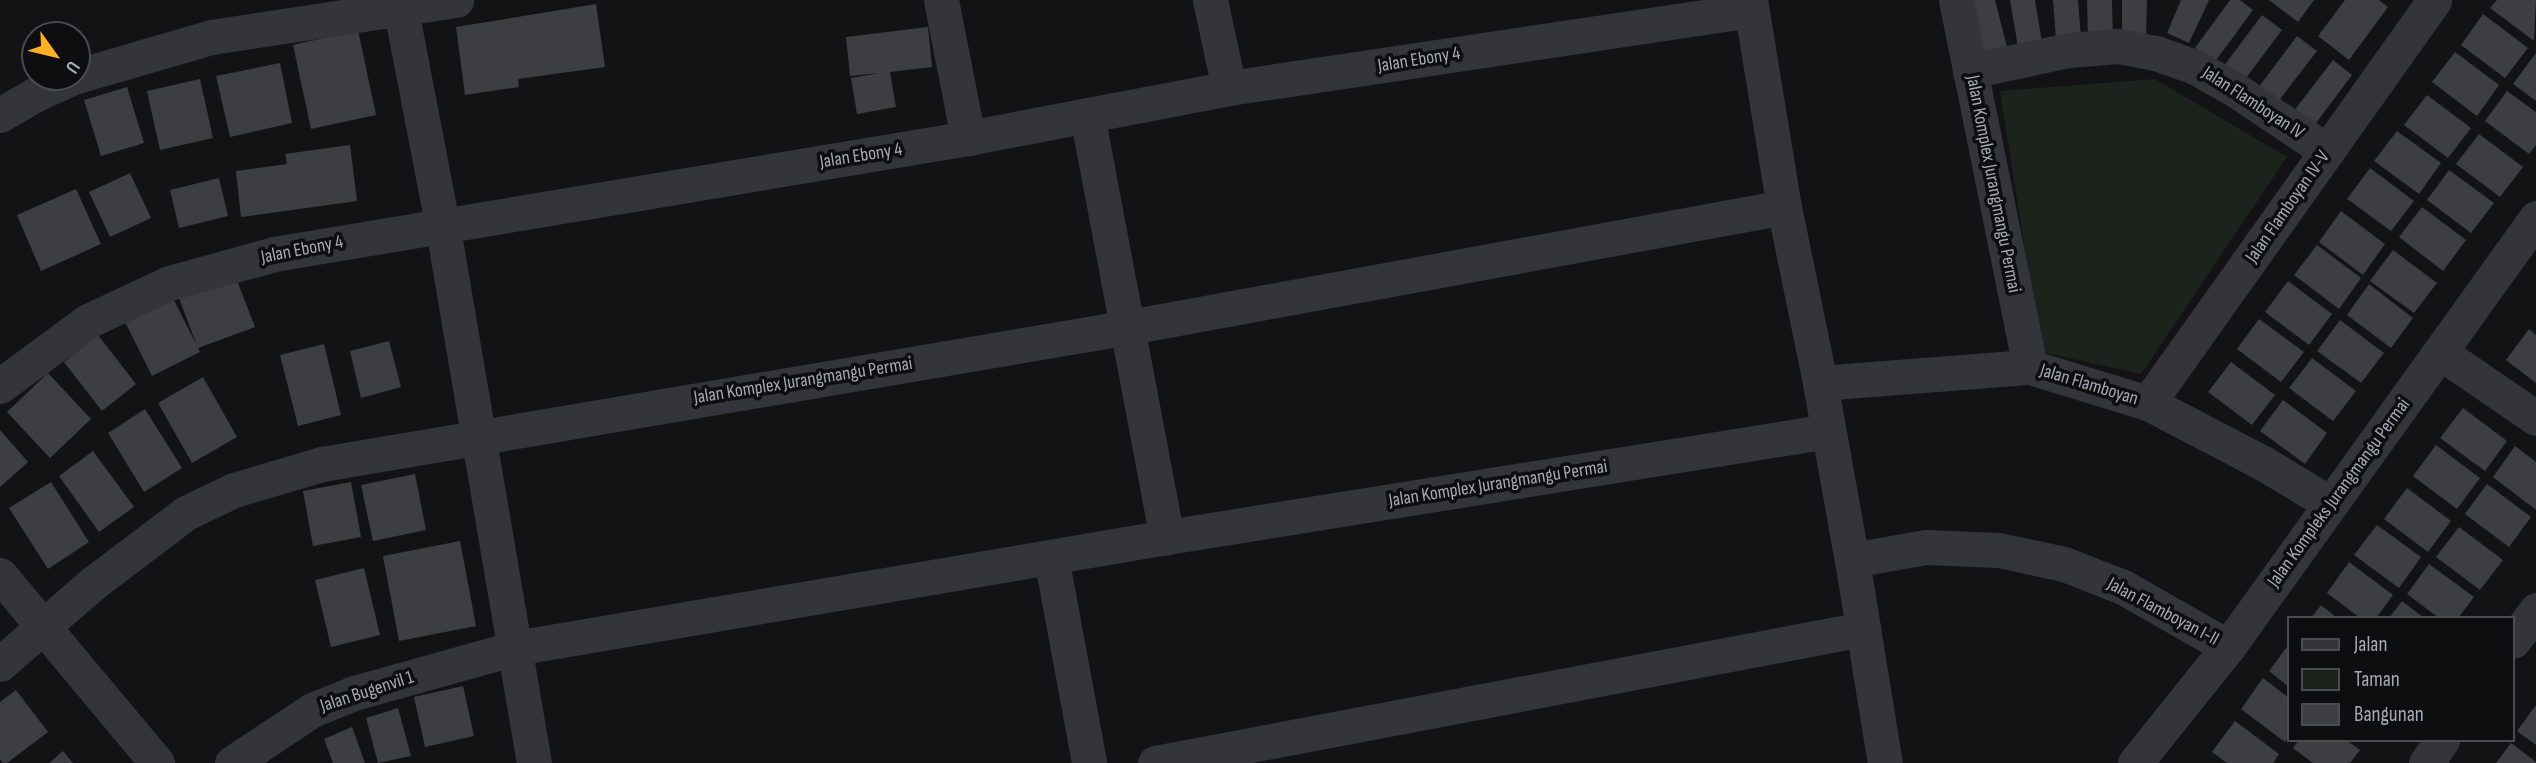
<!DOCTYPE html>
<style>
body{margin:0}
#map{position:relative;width:2536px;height:763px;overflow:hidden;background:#131315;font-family:"Sofia Sans Condensed",sans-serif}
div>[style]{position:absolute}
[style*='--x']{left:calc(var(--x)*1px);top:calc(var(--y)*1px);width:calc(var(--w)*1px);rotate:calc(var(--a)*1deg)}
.green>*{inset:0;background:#1b231c}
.building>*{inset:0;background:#3d3e42}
.minor>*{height:35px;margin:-17.5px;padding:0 17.5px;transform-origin:17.5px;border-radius:17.5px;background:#34353a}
span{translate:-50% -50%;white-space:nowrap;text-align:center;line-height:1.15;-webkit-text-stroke:7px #0e0e10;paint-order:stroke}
.street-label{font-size:19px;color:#a4aab6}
.legend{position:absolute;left:2287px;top:616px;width:228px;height:126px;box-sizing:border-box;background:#0e0e10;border:2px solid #4a4c52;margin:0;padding:9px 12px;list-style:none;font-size:21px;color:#a4aab6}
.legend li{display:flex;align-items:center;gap:14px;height:35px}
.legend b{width:35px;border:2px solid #4a4c52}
.north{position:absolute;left:21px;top:21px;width:70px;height:70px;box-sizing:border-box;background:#0e0e10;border:2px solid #4a4c52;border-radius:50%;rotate:124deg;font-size:19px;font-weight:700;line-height:28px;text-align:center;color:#a4aab6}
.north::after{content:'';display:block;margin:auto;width:24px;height:32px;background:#ffb121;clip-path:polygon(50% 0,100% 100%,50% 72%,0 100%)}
</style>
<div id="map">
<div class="green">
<i style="clip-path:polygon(2155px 79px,2287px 157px,2141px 374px,2041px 352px,2000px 91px)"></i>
</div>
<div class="building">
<i style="clip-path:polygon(1970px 0,1995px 0,2008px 51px,1984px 57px)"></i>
<i style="clip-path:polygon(2010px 0,2035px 0,2042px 43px,2018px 47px)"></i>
<i style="clip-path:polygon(2053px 0,2078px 0,2081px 37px,2056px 39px)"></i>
<i style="clip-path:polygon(2087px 0,2112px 0,2113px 39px,2088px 40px)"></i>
<i style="clip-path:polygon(2122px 0,2147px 0,2146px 39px,2122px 39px)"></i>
<i style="clip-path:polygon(2181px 0,2209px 0,2189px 43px,2167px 33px)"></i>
<i style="clip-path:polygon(2230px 0,2240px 0,2253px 10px,2214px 63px,2195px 48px)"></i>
<i style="clip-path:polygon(2269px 0,2314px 0,2298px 22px)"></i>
<i style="clip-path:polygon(2345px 0,2379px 0,2388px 7px,2349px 60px,2318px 36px)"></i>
<i style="clip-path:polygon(2497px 0,2536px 0,2534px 41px,2490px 8px)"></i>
<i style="clip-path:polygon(596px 4px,605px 67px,518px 79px,519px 87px,465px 95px,456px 27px)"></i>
<i style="clip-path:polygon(2483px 14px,2528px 48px,2505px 78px,2461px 45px)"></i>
<i style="clip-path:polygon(2262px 15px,2282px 30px,2243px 82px,2223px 67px)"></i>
<i style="clip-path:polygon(928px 27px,932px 67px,890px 72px,896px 107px,857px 114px,851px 78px,880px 73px,850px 76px,846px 37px)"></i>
<i style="clip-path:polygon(358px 30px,376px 115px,311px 129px,293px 45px)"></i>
<i style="clip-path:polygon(2297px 36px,2317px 51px,2277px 103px,2258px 88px)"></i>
<i style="clip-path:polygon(2455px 52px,2499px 85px,2477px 116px,2432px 82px)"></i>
<i style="clip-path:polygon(2536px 53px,2536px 101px,2513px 84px)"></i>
<i style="clip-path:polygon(2333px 60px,2352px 75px,2313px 127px,2293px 112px)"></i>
<i style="clip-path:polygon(280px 63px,292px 123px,230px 137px,216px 76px)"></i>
<i style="clip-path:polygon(200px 79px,213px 138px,160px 150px,147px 91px)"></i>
<i style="clip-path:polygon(127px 87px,144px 143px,101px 156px,84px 100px)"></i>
<i style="clip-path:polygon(2507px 91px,2536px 112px,2536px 145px,2529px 154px,2485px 121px)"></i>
<i style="clip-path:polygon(2427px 95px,2471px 128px,2448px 158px,2404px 125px)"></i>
<i style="clip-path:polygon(2397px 131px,2441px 163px,2419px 194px,2374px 161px)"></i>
<i style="clip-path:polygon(2479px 134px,2523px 167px,2500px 197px,2456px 164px)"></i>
<i style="clip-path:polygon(350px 145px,357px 201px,241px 217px,236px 171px,287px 164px,285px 154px)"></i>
<i style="clip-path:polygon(2370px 168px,2414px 201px,2391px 231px,2347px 199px)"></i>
<i style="clip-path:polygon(2449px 170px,2494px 203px,2471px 233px,2427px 200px)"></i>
<i style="clip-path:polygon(130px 173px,151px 218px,110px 237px,89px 192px)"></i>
<i style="clip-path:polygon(219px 178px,228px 216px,179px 228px,170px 190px)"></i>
<i style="clip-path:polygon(76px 189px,101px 244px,41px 271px,17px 215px)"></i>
<i style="clip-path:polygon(2422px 207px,2466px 240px,2443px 271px,2399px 237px)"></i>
<i style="clip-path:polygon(2341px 211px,2385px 244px,2363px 275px,2319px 242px)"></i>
<i style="clip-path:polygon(2317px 245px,2361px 278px,2339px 309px,2294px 275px)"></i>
<i style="clip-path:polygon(2393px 250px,2437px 283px,2414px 313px,2370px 281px)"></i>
<i style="clip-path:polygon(236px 278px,255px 327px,198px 348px,200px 352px,152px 376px,125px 322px,173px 298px,197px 346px,179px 298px)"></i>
<i style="clip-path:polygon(2288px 281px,2332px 314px,2309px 345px,2265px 312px)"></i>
<i style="clip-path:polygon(2369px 284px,2413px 318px,2391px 348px,2347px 315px)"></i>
<i style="clip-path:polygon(2259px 319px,2304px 352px,2281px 382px,2237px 349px)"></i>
<i style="clip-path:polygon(2340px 320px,2384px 353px,2361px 383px,2317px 351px)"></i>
<i style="clip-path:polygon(2529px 329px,2536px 335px,2536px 383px,2506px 360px)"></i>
<i style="clip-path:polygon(98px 335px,136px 384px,102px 411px,64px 362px)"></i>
<i style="clip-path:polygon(389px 341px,401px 387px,361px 398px,350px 351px)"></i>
<i style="clip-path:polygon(324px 344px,341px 415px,298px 426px,280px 355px)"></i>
<i style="clip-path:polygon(2312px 358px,2356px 391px,2333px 421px,2289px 388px)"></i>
<i style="clip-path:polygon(2231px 362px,2275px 395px,2252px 425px,2208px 392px)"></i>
<i style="clip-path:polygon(48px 373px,91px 419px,50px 458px,7px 412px)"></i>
<i style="clip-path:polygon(203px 377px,237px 437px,192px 463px,158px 403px)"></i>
<i style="clip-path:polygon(2283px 400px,2327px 433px,2305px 464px,2260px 431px)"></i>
<i style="clip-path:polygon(2463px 408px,2507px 441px,2485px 471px,2440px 438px)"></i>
<i style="clip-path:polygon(145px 409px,182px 468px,144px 492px,108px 433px)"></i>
<i style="clip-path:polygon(0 430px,28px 462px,0 487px)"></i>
<i style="clip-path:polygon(2436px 445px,2480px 478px,2457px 509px,2413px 476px)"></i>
<i style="clip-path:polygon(2515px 446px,2536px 462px,2536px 510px,2493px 477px)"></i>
<i style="clip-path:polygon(93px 451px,134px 507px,99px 532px,59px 476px)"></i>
<i style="clip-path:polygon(415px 474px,426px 530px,373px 541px,361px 485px)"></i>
<i style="clip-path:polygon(51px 482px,89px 542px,48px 569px,9px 508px)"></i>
<i style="clip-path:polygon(351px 482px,361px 537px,313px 546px,303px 491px)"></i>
<i style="clip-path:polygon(2487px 484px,2531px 517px,2509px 547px,2465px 514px)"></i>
<i style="clip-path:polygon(2407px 488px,2451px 521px,2428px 552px,2384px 519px)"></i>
<i style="clip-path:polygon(2377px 525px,2421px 557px,2399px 588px,2354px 555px)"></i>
<i style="clip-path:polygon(2459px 527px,2503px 560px,2480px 590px,2436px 557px)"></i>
<i style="clip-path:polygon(460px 541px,476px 626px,399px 641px,383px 556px)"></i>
<i style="clip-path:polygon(2349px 562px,2393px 595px,2376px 618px,2360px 618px,2327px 593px)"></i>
<i style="clip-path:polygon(2429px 564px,2474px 597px,2458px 618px,2439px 618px,2407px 594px)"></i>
<i style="clip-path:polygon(364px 568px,380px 635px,331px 647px,315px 580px)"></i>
<i style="clip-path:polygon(2402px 601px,2424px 618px,2389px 618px)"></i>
<i style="clip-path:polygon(2321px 605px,2337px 618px,2311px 618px)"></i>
<i style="clip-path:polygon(2289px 644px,2289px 687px,2269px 671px)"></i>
<i style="clip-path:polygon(2263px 678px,2289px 698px,2289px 736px,2285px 742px,2241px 709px)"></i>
<i style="clip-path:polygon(463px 686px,474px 736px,425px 747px,414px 697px)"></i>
<i style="clip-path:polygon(16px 690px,48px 732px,7px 763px,3px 763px,0 759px,0 702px)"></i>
<i style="clip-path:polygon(2536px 705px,2536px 745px,2517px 731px)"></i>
<i style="clip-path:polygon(398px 708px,411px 756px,378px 763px,366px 718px)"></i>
<i style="clip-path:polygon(2235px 721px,2279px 754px,2273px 763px,2227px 763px,2212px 752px)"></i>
<i style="clip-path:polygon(352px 727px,365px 763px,333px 763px,324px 739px)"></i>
<i style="clip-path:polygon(2299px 740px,2346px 740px,2360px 750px,2350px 763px,2313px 763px,2293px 748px)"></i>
<i style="clip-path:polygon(2511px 743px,2536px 762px,2536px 763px,2496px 763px)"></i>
<i style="clip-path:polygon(63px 751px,73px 763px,49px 763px)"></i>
</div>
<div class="minor">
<i style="--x:399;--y:0;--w:227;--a:79.1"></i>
<i style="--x:442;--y:223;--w:548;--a:80.33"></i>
<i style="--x:941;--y:0;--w:141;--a:78.9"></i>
<i style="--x:1210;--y:0;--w:90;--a:77.8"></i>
<i style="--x:1750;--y:0;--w:210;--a:80.7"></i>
<i style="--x:1784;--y:207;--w:180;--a:78.4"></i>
<i style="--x:1820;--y:383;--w:180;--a:79.8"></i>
<i style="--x:1852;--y:560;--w:206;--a:80.8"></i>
<i style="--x:1956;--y:0;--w:374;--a:78.6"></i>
<i style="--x:1970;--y:71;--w:101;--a:-12"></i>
<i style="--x:2069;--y:50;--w:50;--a:-4.6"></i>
<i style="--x:2119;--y:46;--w:38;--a:11"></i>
<i style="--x:2156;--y:53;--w:41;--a:19.7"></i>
<i style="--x:2195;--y:67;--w:45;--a:29.4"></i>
<i style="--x:2234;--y:89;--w:112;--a:33.7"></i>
<i style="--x:77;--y:76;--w:140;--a:-16.2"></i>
<i style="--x:211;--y:37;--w:248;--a:-8.6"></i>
<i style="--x:0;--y:115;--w:42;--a:-30.3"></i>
<i style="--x:36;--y:94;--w:42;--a:-24.1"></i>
<i style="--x:1087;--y:115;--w:430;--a:79.3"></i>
<i style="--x:2441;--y:353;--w:115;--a:34.4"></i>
<i style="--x:1820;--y:383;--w:211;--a:-4.4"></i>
<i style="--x:2030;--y:367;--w:123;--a:17"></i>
<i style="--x:2148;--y:403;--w:130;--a:27.6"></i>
<i style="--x:2263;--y:463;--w:79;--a:31.1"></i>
<i style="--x:0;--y:386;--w:109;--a:-36.5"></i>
<i style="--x:88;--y:321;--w:89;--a:-25.1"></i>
<i style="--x:169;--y:283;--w:109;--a:-15.4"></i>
<i style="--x:274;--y:254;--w:704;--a:-9.49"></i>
<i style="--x:968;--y:138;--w:266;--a:-10.8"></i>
<i style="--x:1229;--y:88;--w:528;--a:-8.5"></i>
<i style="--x:2148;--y:403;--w:494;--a:-54.6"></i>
<i style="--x:1051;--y:557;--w:209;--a:79.5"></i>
<i style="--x:1852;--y:560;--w:75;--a:-10"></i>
<i style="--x:1926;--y:547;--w:73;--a:2.4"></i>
<i style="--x:1999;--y:550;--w:66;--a:12.2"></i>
<i style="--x:2064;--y:564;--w:63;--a:21.3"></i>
<i style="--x:2123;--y:587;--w:121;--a:29.7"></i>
<i style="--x:0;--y:575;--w:245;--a:50.1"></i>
<i style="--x:2513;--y:641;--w:39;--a:-53"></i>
<i style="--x:0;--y:664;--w:122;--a:-41"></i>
<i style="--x:92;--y:584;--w:118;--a:-37.1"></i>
<i style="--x:186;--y:513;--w:53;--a:-25.6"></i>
<i style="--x:234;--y:490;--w:92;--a:-16.5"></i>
<i style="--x:322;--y:464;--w:819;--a:-9.63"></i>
<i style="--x:1129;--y:327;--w:666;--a:-10.38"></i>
<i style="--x:232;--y:763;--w:96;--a:-33.5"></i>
<i style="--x:312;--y:710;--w:45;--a:-22"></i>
<i style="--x:354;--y:693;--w:167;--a:-15.6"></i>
<i style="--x:515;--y:648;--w:661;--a:-9.66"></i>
<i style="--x:1167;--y:537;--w:670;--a:-9.1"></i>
<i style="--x:1155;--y:763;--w:721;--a:-10.72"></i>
<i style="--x:2135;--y:763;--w:149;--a:-51.3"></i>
<i style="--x:2228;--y:647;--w:528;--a:-54.32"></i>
<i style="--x:2426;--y:763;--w:28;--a:-55"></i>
</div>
<div class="street-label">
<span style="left:1419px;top:60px;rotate:-9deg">Jalan Ebony 4</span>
<span style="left:2253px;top:103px;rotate:33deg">Jalan Flamboyan IV</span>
<span style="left:861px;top:156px;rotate:-9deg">Jalan Ebony 4</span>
<span style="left:1993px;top:184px;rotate:79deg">Jalan Komplex Jurangmangu Permai</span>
<span style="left:2288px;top:207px;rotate:-55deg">Jalan Flamboyan IV-V</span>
<span style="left:302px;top:250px;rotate:-11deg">Jalan Ebony 4</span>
<span style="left:803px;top:381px;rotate:-9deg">Jalan Komplex Jurangmangu Permai</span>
<span style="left:2089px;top:385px;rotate:17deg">Jalan Flamboyan</span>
<span style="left:1498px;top:484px;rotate:-9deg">Jalan Komplex Jurangmangu Permai</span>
<span style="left:2339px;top:493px;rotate:-54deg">Jalan Kompleks Jurangmangu Permai</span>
<span style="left:2163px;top:612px;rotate:28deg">Jalan Flamboyan I-II</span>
<span style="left:367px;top:692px;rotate:-18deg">Jalan Bugenvil 1</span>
</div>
<ul class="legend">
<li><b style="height:9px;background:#34353a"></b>Jalan</li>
<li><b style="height:19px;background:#1b231c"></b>Taman</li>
<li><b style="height:19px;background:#3d3e42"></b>Bangunan</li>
</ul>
<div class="north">U</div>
</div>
